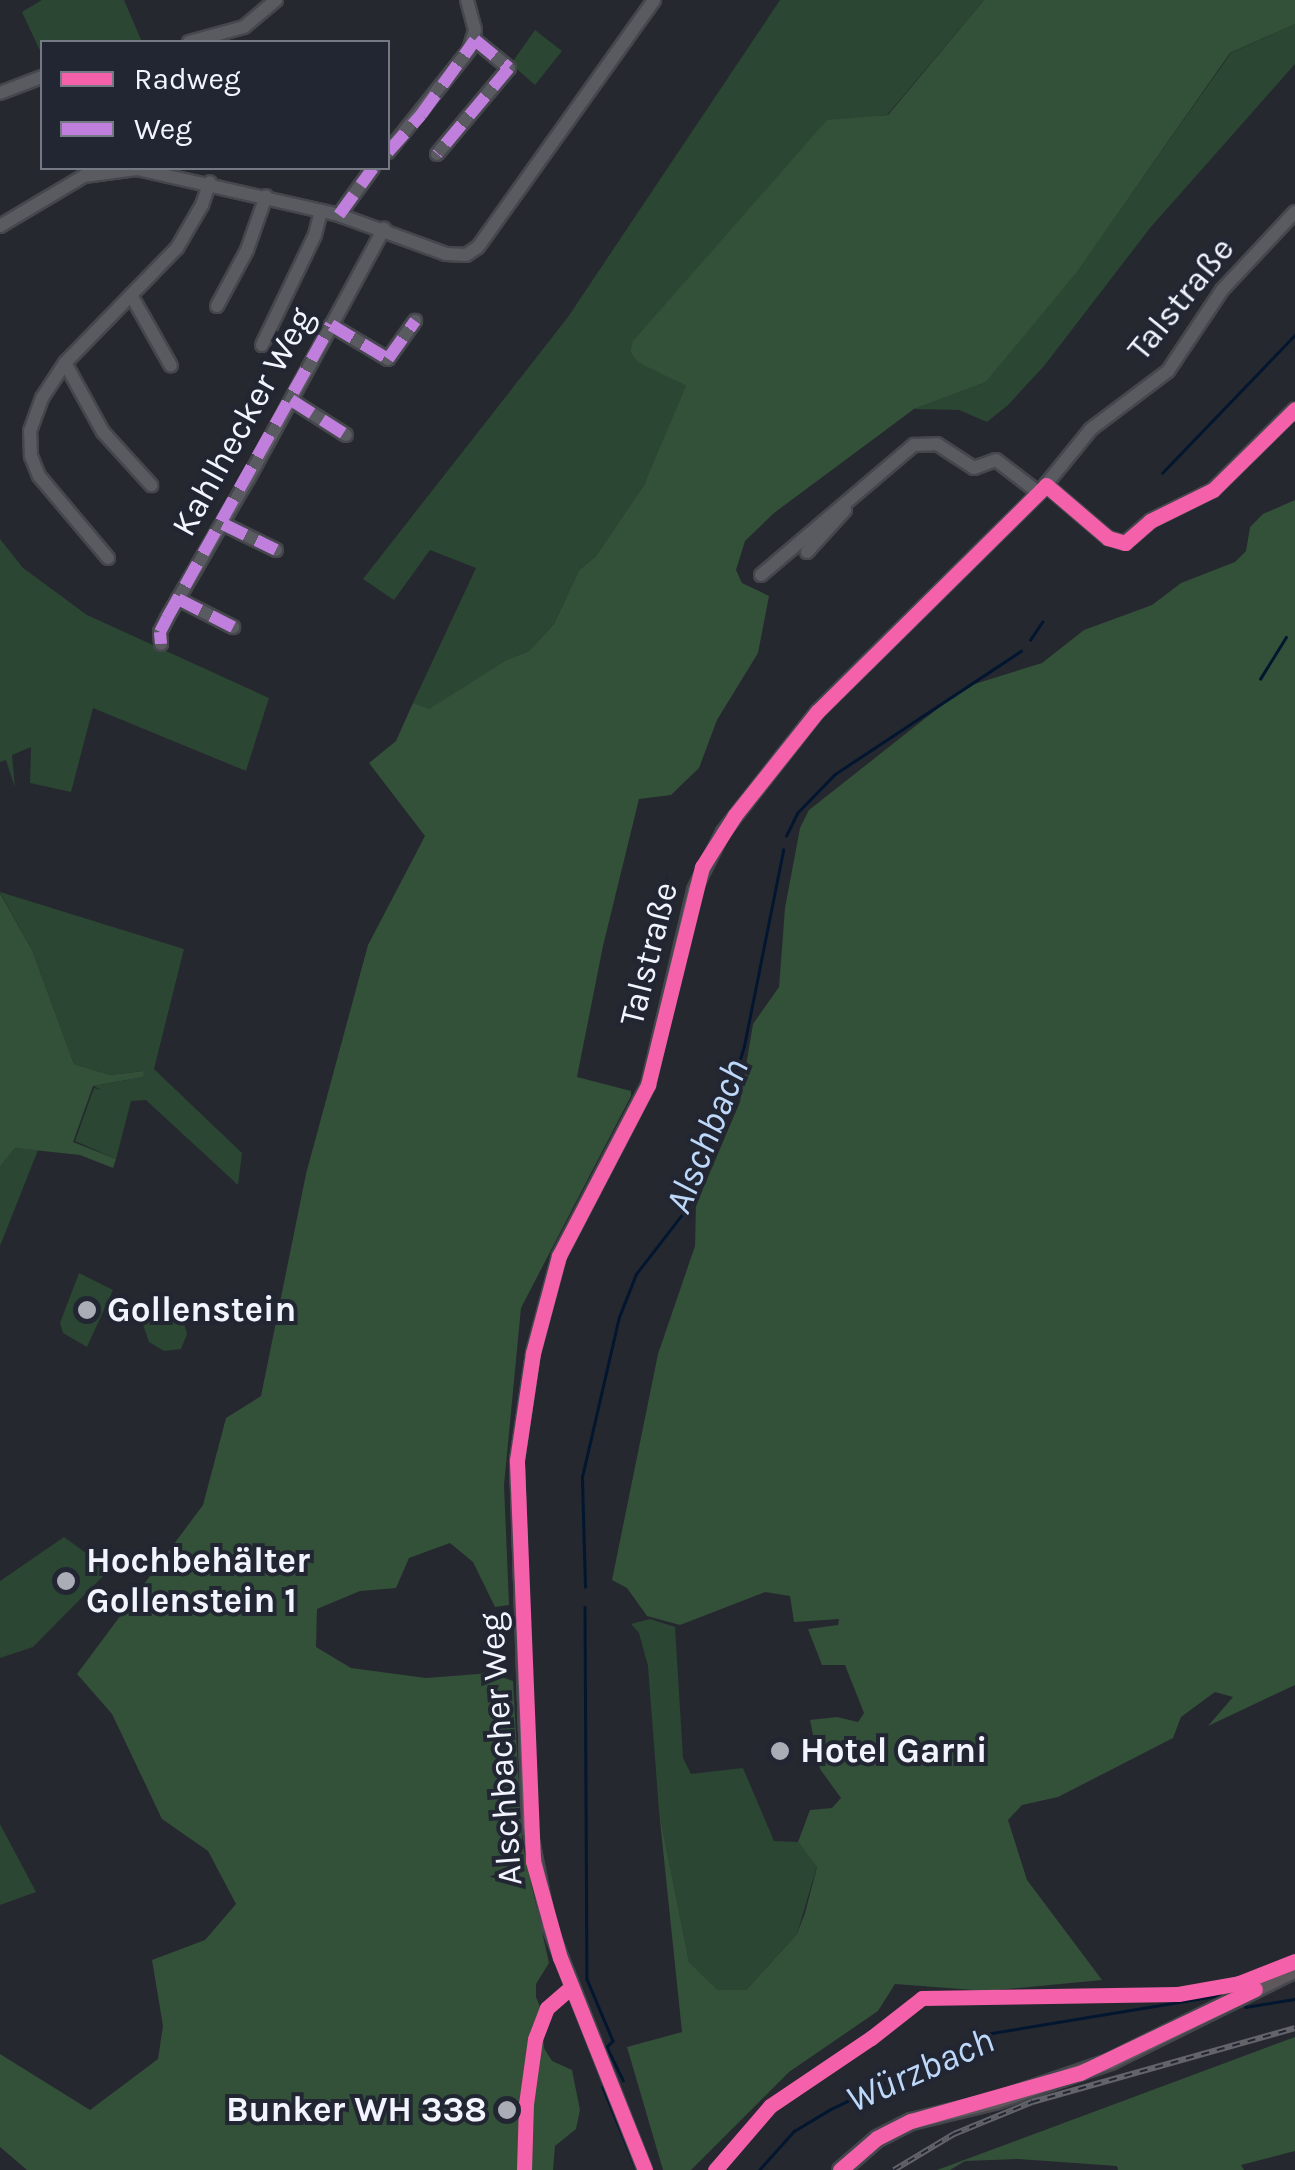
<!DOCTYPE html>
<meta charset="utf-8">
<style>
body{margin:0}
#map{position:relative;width:1295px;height:2170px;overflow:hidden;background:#26282f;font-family:Karla,sans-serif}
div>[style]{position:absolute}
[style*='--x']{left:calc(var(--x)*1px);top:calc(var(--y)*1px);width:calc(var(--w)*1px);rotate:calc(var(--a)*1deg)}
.green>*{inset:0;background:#2b4632}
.forest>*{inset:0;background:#335039}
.stream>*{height:2.5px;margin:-1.25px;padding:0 1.25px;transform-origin:1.25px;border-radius:1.25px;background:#03162f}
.roads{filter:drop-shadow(2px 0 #45474d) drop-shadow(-2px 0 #45474d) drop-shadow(0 2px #45474d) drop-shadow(0 -2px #45474d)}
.minor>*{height:12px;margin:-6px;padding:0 6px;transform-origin:6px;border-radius:6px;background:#595b61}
.major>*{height:15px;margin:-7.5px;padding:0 7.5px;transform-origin:7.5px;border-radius:7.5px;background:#5e575c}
.rail>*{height:6px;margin-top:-3px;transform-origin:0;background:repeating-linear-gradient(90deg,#222633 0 8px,#63646a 0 16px);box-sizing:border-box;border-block:2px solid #63646a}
.quiet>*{height:12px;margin-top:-6px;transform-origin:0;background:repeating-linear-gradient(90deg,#c07fdc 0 25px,transparent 0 37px)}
.cycleway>*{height:15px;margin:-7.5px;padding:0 7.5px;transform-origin:7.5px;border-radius:7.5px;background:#f560ab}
.dots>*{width:28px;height:28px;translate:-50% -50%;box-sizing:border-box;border:5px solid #222633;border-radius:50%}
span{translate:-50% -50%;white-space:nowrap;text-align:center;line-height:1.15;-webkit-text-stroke:8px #222633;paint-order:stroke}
.street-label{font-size:35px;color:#f2f5fe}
.poi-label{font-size:35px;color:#f2f5fe;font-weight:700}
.left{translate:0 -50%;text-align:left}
.right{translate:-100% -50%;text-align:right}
.water-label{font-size:38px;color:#bdd8f9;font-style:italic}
.legend{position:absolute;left:40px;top:40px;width:350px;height:130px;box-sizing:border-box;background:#222633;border:2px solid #757984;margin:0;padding:12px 18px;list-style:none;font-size:30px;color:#f2f5fe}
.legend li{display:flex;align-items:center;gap:20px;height:50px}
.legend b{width:50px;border:2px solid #757984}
</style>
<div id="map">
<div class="green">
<i style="clip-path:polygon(42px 0,124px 0,142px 42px,42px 42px,42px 55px,22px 12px)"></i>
<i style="clip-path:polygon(780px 0,984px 0,887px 115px,827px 121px,630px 352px,638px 361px,686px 386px,685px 395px,644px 485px,596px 556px,579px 570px,554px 624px,529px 651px,506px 660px,428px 710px,413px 703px,476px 568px,430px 550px,394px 600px,363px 579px,568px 317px)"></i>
<i style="clip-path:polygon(1295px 24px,1295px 64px,1150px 228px,1044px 366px,1008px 405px,987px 422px,959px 410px,914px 409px,986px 382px,1081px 265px,1231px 53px)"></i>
<i style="clip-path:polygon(535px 30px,562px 51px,535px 85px,511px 64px)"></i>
<i style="clip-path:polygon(0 539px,23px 568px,87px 615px,269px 698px,246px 771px,93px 708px,71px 792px,30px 783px,31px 747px,12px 755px,15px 788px,6px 760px,0 762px)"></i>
<i style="clip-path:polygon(0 892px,184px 949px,154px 1069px,242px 1153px,238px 1185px,146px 1100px,131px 1101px,116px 1159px,75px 1141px,94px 1088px,102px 1090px,93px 1086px,143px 1077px,143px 1071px,110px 1075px,74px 1064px,32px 950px)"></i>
<i style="clip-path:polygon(15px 1148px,38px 1150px,0 1246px,0 1167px)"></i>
<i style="clip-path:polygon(79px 1273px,113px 1290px,87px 1347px,63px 1333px,60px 1323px)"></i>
<i style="clip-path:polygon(156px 1300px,168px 1300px,181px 1312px,187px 1334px,181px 1349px,164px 1351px,149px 1342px,142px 1322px)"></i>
<i style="clip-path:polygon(64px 1537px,109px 1570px,33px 1647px,0 1658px,0 1581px)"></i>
<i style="clip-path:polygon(650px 1619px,675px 1627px,683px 1758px,691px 1774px,743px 1768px,774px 1841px,798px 1842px,817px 1866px,797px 1934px,746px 1990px,717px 1991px,689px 1962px,659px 1811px,648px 1666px,639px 1633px,631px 1624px)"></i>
<i style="clip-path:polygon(0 1824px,36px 1892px,0 1905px)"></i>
</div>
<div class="forest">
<i style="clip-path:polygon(984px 0,1295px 0,1295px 24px,1230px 53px,1076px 273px,986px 382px,914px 409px,774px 513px,745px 541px,736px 570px,742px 583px,769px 596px,758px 653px,717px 720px,699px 768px,671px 795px,639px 799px,603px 946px,577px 1077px,631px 1091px,631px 1096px,521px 1308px,504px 1485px,509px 1605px,495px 1607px,473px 1562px,450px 1543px,409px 1558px,396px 1588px,360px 1591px,317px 1609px,316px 1647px,351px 1668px,426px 1678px,491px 1673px,513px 1681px,522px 1841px,549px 1963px,536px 1984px,536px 1997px,541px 2009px,544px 2048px,552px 2061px,572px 2070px,580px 2110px,576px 2129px,555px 2146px,553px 2170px,27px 2170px,0 2147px,0 2054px,90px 2110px,158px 2059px,163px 2026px,152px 1960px,205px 1940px,236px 1904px,208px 1851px,162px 1819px,112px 1714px,77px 1674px,203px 1505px,226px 1418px,261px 1396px,306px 1174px,368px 945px,425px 836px,369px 763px,396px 741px,413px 703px,429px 709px,506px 660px,529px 651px,554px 624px,579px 570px,596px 556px,644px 485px,686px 386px,638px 362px,630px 352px,633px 341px,827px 120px,888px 115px)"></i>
<i style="clip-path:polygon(1295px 500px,1295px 1685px,1208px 1726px,1233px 1697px,1215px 1692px,1181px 1717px,1173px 1738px,1058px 1797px,1022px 1805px,1008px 1820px,1027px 1880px,1102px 1980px,987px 1991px,895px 1984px,878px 2011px,789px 2072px,691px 2170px,663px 2170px,627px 2047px,682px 2032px,659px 1811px,689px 1962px,717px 1990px,746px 1990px,797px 1934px,805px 1913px,817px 1867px,798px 1842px,810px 1810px,832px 1808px,841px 1798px,820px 1769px,810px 1720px,837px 1717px,858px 1722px,864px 1713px,845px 1665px,822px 1665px,808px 1629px,838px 1625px,839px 1619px,794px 1622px,790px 1596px,765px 1592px,680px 1625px,647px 1616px,627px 1588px,612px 1580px,658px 1354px,695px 1246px,696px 1205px,740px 1102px,753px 1024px,779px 987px,785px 908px,800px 828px,809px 810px,965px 687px,1042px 663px,1084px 630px,1152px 605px,1181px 583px,1235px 562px,1246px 551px,1250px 527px,1263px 514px)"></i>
<i style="clip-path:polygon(0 893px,32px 950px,74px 1064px,110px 1075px,144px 1071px,143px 1077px,93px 1086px,73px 1142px,116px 1159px,113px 1168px,80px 1155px,15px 1148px,0 1167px)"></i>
<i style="clip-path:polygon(1295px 2037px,1295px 2151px,1241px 2165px,1244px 2170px,1118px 2170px,1117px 2166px,1018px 2159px,965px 2161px,950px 2170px,937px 2170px)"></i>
</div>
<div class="stream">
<i style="--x:1162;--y:473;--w:192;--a:-46.1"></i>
<i style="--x:1030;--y:640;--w:22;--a:-56"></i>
<i style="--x:1260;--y:679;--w:49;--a:-58.2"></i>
<i style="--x:786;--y:836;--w:25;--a:-64"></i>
<i style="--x:797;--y:813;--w:54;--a:-45.7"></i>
<i style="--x:835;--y:774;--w:223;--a:-33.5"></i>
<i style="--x:585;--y:1587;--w:110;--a:-91.6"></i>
<i style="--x:582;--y:1477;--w:164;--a:-77"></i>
<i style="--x:619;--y:1317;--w:46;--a:-68.4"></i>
<i style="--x:636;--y:1274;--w:83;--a:-52.3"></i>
<i style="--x:687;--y:1208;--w:104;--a:-69.1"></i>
<i style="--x:724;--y:1111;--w:68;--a:-72.9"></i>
<i style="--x:744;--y:1046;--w:200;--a:-78.7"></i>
<i style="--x:585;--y:1607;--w:372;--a:89.7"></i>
<i style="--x:587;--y:1979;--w:67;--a:67.2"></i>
<i style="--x:613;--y:2041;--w:8;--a:135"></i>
<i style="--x:607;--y:2047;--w:37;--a:64"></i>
<i style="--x:1245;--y:2007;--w:51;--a:-9.1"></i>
<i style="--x:603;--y:2087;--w:90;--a:67.7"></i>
<i style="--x:759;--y:2170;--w:52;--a:-48.1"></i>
<i style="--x:794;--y:2131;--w:41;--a:-31"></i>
<i style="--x:829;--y:2110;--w:174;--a:-25.8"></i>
<i style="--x:986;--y:2034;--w:238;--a:-9.4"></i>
</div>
<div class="roads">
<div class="minor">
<i style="--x:189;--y:42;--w:57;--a:-15.3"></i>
<i style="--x:244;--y:27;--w:42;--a:-40.2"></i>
<i style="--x:0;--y:93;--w:45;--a:-20.9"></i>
<i style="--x:388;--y:152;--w:130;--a:-51.5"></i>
<i style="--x:469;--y:50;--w:21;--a:-73"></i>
<i style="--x:475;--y:30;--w:31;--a:-105"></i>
<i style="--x:437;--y:154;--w:112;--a:-50.1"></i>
<i style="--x:509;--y:68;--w:44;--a:-140.5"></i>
<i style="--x:339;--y:215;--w:58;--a:-54.1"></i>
<i style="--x:0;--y:226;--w:98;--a:-30.8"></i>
<i style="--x:84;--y:176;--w:53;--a:-7.5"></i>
<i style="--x:137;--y:169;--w:207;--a:12.8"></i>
<i style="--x:339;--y:215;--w:114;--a:20"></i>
<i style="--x:446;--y:254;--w:20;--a:3"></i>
<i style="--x:466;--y:255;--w:14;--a:-34"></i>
<i style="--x:478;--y:247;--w:303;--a:-54.5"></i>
<i style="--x:131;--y:295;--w:81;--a:60.6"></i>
<i style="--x:217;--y:306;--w:64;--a:-61.8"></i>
<i style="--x:247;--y:250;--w:57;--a:-70.6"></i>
<i style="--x:331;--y:325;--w:66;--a:30.8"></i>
<i style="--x:388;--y:359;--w:47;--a:-54.6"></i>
<i style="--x:262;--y:345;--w:122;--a:-64.3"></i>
<i style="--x:315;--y:235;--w:25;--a:-76"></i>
<i style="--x:65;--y:363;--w:79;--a:61.2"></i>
<i style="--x:103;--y:432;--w:72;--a:47.8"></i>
<i style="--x:291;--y:400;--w:65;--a:32.5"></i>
<i style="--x:1046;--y:485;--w:82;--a:40.5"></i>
<i style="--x:1108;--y:538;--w:18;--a:16"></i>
<i style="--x:1125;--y:543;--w:33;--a:-41"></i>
<i style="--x:1150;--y:521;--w:70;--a:-26.2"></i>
<i style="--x:1213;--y:490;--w:115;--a:-44.6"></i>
<i style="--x:223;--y:524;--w:59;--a:26.1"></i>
<i style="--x:807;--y:552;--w:57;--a:-47.9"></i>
<i style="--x:108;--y:558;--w:107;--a:-130.1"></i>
<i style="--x:39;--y:476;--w:22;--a:-112"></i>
<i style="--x:31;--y:456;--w:25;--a:-92"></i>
<i style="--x:30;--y:431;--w:35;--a:-70"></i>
<i style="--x:42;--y:398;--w:42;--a:-56.7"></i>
<i style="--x:65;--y:363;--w:161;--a:-45.8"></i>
<i style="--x:177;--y:248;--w:50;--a:-59.8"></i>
<i style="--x:202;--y:205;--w:24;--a:-71"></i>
<i style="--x:761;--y:575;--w:201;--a:-40.4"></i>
<i style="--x:914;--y:445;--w:23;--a:-2"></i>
<i style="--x:937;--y:444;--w:44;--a:33"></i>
<i style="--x:974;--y:468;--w:23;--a:-20"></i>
<i style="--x:996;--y:460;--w:54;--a:37.5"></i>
<i style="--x:178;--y:599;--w:62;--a:27"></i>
<i style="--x:161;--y:644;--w:12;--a:-95"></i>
<i style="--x:160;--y:632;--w:16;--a:-63"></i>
<i style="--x:167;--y:618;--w:161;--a:-59.8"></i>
<i style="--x:248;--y:479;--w:285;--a:-61.5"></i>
<i style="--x:645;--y:2170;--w:262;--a:-111.5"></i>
<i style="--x:549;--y:1926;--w:103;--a:-101.2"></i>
<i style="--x:529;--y:1825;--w:365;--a:-91.9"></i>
<i style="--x:517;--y:1460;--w:108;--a:-81.5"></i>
<i style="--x:533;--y:1353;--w:100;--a:-75"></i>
<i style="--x:559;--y:1256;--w:193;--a:-62.5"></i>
<i style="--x:648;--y:1085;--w:200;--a:-76.7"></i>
<i style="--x:694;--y:890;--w:65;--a:-63.4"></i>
<i style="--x:723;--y:832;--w:152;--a:-51.9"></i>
<i style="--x:817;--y:712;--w:312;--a:-44.6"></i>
<i style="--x:1039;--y:493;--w:82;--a:-50.9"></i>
<i style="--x:1091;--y:429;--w:96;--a:-37"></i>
<i style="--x:1168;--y:371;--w:97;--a:-56.3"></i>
<i style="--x:1222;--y:290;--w:107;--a:-46.9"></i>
</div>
<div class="major">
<i style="--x:840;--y:2170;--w:49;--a:-40.9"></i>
<i style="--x:877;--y:2138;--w:38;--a:-27"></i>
<i style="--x:911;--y:2121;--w:89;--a:-13.7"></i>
<i style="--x:997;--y:2100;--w:120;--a:-19"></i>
<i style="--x:1110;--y:2061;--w:207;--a:-26.4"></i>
</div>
</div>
<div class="rail">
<i style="--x:894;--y:2170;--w:70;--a:-31"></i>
<i style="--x:954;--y:2134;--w:84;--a:-22.3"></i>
<i style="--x:1032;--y:2102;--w:273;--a:-15.7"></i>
</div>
<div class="quiet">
<i style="--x:388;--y:152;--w:50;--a:-48.3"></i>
<i style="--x:421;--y:115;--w:92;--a:-54.2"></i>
<i style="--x:475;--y:40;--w:44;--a:39.5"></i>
<i style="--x:509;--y:68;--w:112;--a:129.9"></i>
<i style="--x:339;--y:215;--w:58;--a:-54.1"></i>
<i style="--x:291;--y:400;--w:65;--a:32.5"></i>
<i style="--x:223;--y:524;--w:59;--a:26.1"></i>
<i style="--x:178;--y:599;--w:62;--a:27"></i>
<i style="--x:161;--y:644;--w:12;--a:-95"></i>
<i style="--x:160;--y:632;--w:16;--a:-63"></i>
<i style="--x:167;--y:618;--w:336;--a:-60.8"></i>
<i style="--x:331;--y:325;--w:66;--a:30.8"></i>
<i style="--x:388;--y:359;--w:47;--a:-54.6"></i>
</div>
<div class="cycleway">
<i style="--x:524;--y:2170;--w:66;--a:-88.3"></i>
<i style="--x:526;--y:2104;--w:66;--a:-82.1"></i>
<i style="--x:535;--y:2039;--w:33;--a:-69"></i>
<i style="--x:547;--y:2008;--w:32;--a:-41"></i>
<i style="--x:645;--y:2170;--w:228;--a:-111.8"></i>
<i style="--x:560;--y:1958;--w:101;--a:-105.6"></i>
<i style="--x:533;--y:1861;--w:401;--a:-92.3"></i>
<i style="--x:517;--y:1460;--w:108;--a:-81.5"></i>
<i style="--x:533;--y:1353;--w:100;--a:-75"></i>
<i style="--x:559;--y:1256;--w:193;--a:-62.5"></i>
<i style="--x:648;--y:1085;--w:225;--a:-76.1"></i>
<i style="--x:702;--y:867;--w:62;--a:-57.6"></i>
<i style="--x:735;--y:815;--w:132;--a:-51.5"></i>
<i style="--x:817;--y:712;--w:322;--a:-44.7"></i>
<i style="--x:1046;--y:485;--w:82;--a:40.5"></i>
<i style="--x:1108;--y:538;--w:18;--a:16"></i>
<i style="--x:1125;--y:543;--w:33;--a:-41"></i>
<i style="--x:1150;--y:521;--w:70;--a:-26.2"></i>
<i style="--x:1213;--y:490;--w:115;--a:-44.6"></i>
<i style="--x:715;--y:2170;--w:84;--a:-49.3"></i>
<i style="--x:770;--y:2106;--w:122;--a:-34"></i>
<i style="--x:871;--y:2038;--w:65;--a:-38.1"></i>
<i style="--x:922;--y:1998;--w:256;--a:-0.9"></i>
<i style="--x:1178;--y:1994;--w:62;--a:-10.2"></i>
<i style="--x:1239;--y:1983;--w:60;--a:-21.4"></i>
<i style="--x:840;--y:2170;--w:49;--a:-40.9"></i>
<i style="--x:877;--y:2138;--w:38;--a:-27"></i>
<i style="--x:911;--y:2121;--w:176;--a:-15.9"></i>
<i style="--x:1080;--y:2073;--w:194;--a:-25.6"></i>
</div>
<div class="dots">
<i style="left:87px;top:1310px;background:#abadb6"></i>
<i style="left:66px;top:1581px;background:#abadb6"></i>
<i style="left:780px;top:1751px;background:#abadb6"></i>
<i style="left:507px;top:2110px;background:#abadb6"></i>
</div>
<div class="street-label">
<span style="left:1181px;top:299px;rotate:-51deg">Talstraße</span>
<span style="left:243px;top:422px;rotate:-61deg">Kahlhecker Weg</span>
<span style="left:649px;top:954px;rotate:-76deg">Talstraße</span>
<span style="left:501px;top:1749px;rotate:-94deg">Alschbacher Weg</span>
</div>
<div class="poi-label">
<span class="left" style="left:107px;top:1310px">Gollenstein</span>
<span class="left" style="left:86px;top:1581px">Hochbehälter<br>Gollenstein 1</span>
<span class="left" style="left:800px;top:1751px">Hotel Garni</span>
<span class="right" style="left:487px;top:2110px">Bunker WH 338</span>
</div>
<div class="water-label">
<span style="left:707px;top:1136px;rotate:-68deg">Alschbach</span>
<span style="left:920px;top:2070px;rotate:-24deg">Würzbach</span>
</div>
<ul class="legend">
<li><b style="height:12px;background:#f560ab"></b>Radweg</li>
<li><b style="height:12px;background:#c07fdc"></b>Weg</li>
</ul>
</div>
